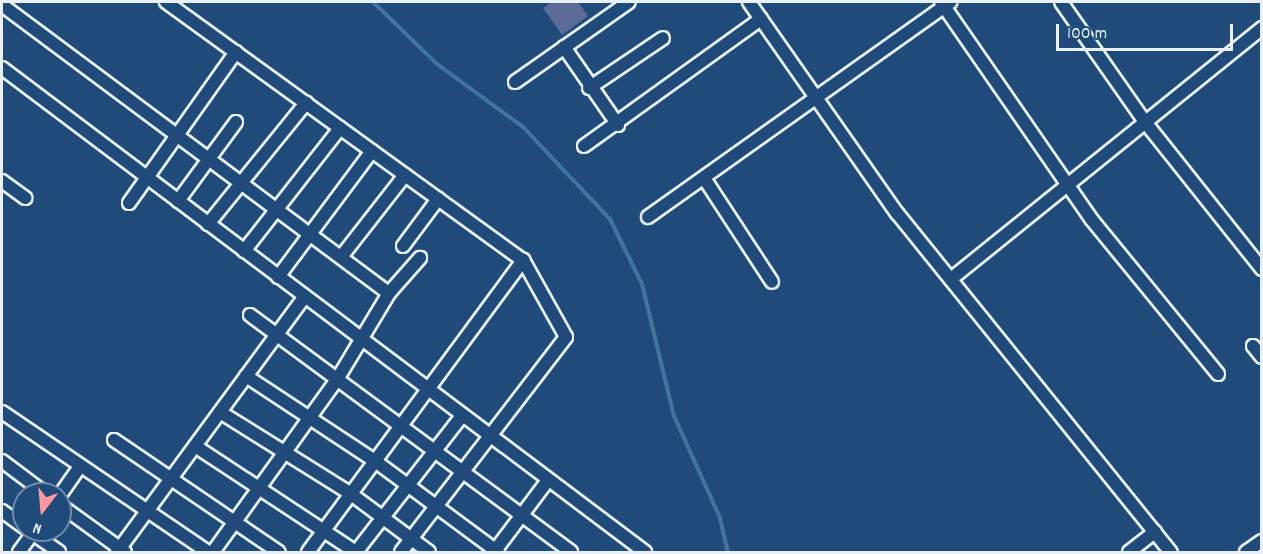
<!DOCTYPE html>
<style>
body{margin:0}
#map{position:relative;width:1263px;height:554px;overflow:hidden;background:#1f4a7a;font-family:Dekko,sans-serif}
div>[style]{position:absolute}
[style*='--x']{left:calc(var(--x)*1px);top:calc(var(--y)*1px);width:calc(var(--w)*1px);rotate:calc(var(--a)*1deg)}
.stream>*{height:4px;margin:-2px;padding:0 2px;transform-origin:2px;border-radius:2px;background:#40769d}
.building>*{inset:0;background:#5c6b98}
.roads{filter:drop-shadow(2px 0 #e8f1f8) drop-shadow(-2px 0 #e8f1f8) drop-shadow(0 2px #e8f1f8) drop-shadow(0 -2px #e8f1f8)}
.minor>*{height:12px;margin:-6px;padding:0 6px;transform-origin:6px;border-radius:6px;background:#1f4a7a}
span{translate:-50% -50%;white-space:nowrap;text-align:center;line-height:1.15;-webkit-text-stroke:4.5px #1f4a7a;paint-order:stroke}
.frame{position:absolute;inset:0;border:3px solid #e8f1f8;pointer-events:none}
.north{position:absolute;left:12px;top:482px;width:60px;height:60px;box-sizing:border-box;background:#1f4a7a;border:2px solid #6f8dac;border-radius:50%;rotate:196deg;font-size:16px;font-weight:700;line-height:24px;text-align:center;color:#e8f1f8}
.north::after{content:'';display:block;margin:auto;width:21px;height:27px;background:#ff9aa2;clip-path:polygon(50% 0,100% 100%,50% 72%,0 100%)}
.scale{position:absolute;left:1056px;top:24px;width:177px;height:27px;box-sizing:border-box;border:3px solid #e8f1f8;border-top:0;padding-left:8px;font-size:18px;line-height:21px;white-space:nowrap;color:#e8f1f8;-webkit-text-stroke:4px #1f4a7a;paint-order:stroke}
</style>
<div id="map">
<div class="stream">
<i style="--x:373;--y:2;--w:89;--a:44.1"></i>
<i style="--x:437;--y:64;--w:107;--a:36.2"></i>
<i style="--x:523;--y:127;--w:127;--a:46.6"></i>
<i style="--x:610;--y:219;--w:72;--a:63.8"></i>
<i style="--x:642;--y:284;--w:136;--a:76.4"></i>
<i style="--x:674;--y:416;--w:112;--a:65.7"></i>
<i style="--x:720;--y:518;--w:35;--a:77"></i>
</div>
<div class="building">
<i style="clip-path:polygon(552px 2px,578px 2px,588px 16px,562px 35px,543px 8px)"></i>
</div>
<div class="roads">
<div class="minor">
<i style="--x:166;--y:2;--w:440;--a:35.9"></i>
<i style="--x:523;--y:260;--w:88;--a:60.8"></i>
<i style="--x:566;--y:337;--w:271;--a:127.5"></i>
<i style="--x:749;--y:2;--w:258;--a:55"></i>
<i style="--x:897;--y:213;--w:436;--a:51.1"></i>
<i style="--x:941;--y:2;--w:265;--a:55.3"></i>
<i style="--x:1092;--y:220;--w:199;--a:50.7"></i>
<i style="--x:1061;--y:2;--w:146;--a:55"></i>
<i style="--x:1145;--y:122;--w:188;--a:51.5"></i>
<i style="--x:2;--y:5;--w:482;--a:36.7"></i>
<i style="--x:564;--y:47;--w:95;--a:55.3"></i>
<i style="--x:2;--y:68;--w:805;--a:36.97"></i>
<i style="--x:515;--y:82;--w:139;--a:-35.1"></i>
<i style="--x:589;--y:88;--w:89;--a:-34"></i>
<i style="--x:584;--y:146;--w:218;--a:-35.7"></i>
<i style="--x:704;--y:178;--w:124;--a:56.8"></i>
<i style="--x:2;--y:181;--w:29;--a:36"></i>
<i style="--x:178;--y:201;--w:98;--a:-53.7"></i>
<i style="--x:129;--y:203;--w:185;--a:-54.7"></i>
<i style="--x:648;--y:217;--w:371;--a:-35.4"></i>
<i style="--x:208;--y:224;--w:156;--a:-51"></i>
<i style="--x:403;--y:246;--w:59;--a:-53.3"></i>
<i style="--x:244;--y:251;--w:156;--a:-52"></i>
<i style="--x:341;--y:257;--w:104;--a:-52"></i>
<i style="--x:278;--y:277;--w:157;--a:-53.3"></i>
<i style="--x:951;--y:279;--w:400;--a:-38.9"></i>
<i style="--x:250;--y:315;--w:399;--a:36.4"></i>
<i style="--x:1253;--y:346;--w:14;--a:51"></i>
<i style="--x:246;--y:376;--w:154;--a:33.4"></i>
<i style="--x:375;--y:461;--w:153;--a:36.5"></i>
<i style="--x:2;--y:412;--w:249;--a:34.2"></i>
<i style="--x:220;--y:412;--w:155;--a:32"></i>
<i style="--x:351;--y:494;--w:97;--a:36.6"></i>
<i style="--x:114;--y:440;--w:199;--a:34.2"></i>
<i style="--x:195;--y:446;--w:193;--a:33.4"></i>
<i style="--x:2;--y:461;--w:55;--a:36.9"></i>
<i style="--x:60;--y:495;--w:35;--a:-55"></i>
<i style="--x:60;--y:505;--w:80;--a:35.9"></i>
<i style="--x:2;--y:511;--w:27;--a:36"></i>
<i style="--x:28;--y:530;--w:38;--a:35"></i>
<i style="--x:19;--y:552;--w:27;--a:-54"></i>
<i style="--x:117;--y:552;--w:316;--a:-53.7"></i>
<i style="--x:213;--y:552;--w:214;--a:-54.3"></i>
<i style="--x:338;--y:378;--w:99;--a:-59"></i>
<i style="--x:389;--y:293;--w:47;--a:-48.5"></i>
<i style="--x:308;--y:552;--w:363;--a:-53.6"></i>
<i style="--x:356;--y:552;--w:172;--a:-52.1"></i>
<i style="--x:494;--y:552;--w:90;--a:-53.1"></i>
<i style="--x:1129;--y:552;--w:33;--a:-38"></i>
<i style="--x:1246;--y:552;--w:19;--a:-35"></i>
</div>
</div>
<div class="frame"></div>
<div class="north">N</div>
<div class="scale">100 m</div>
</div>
